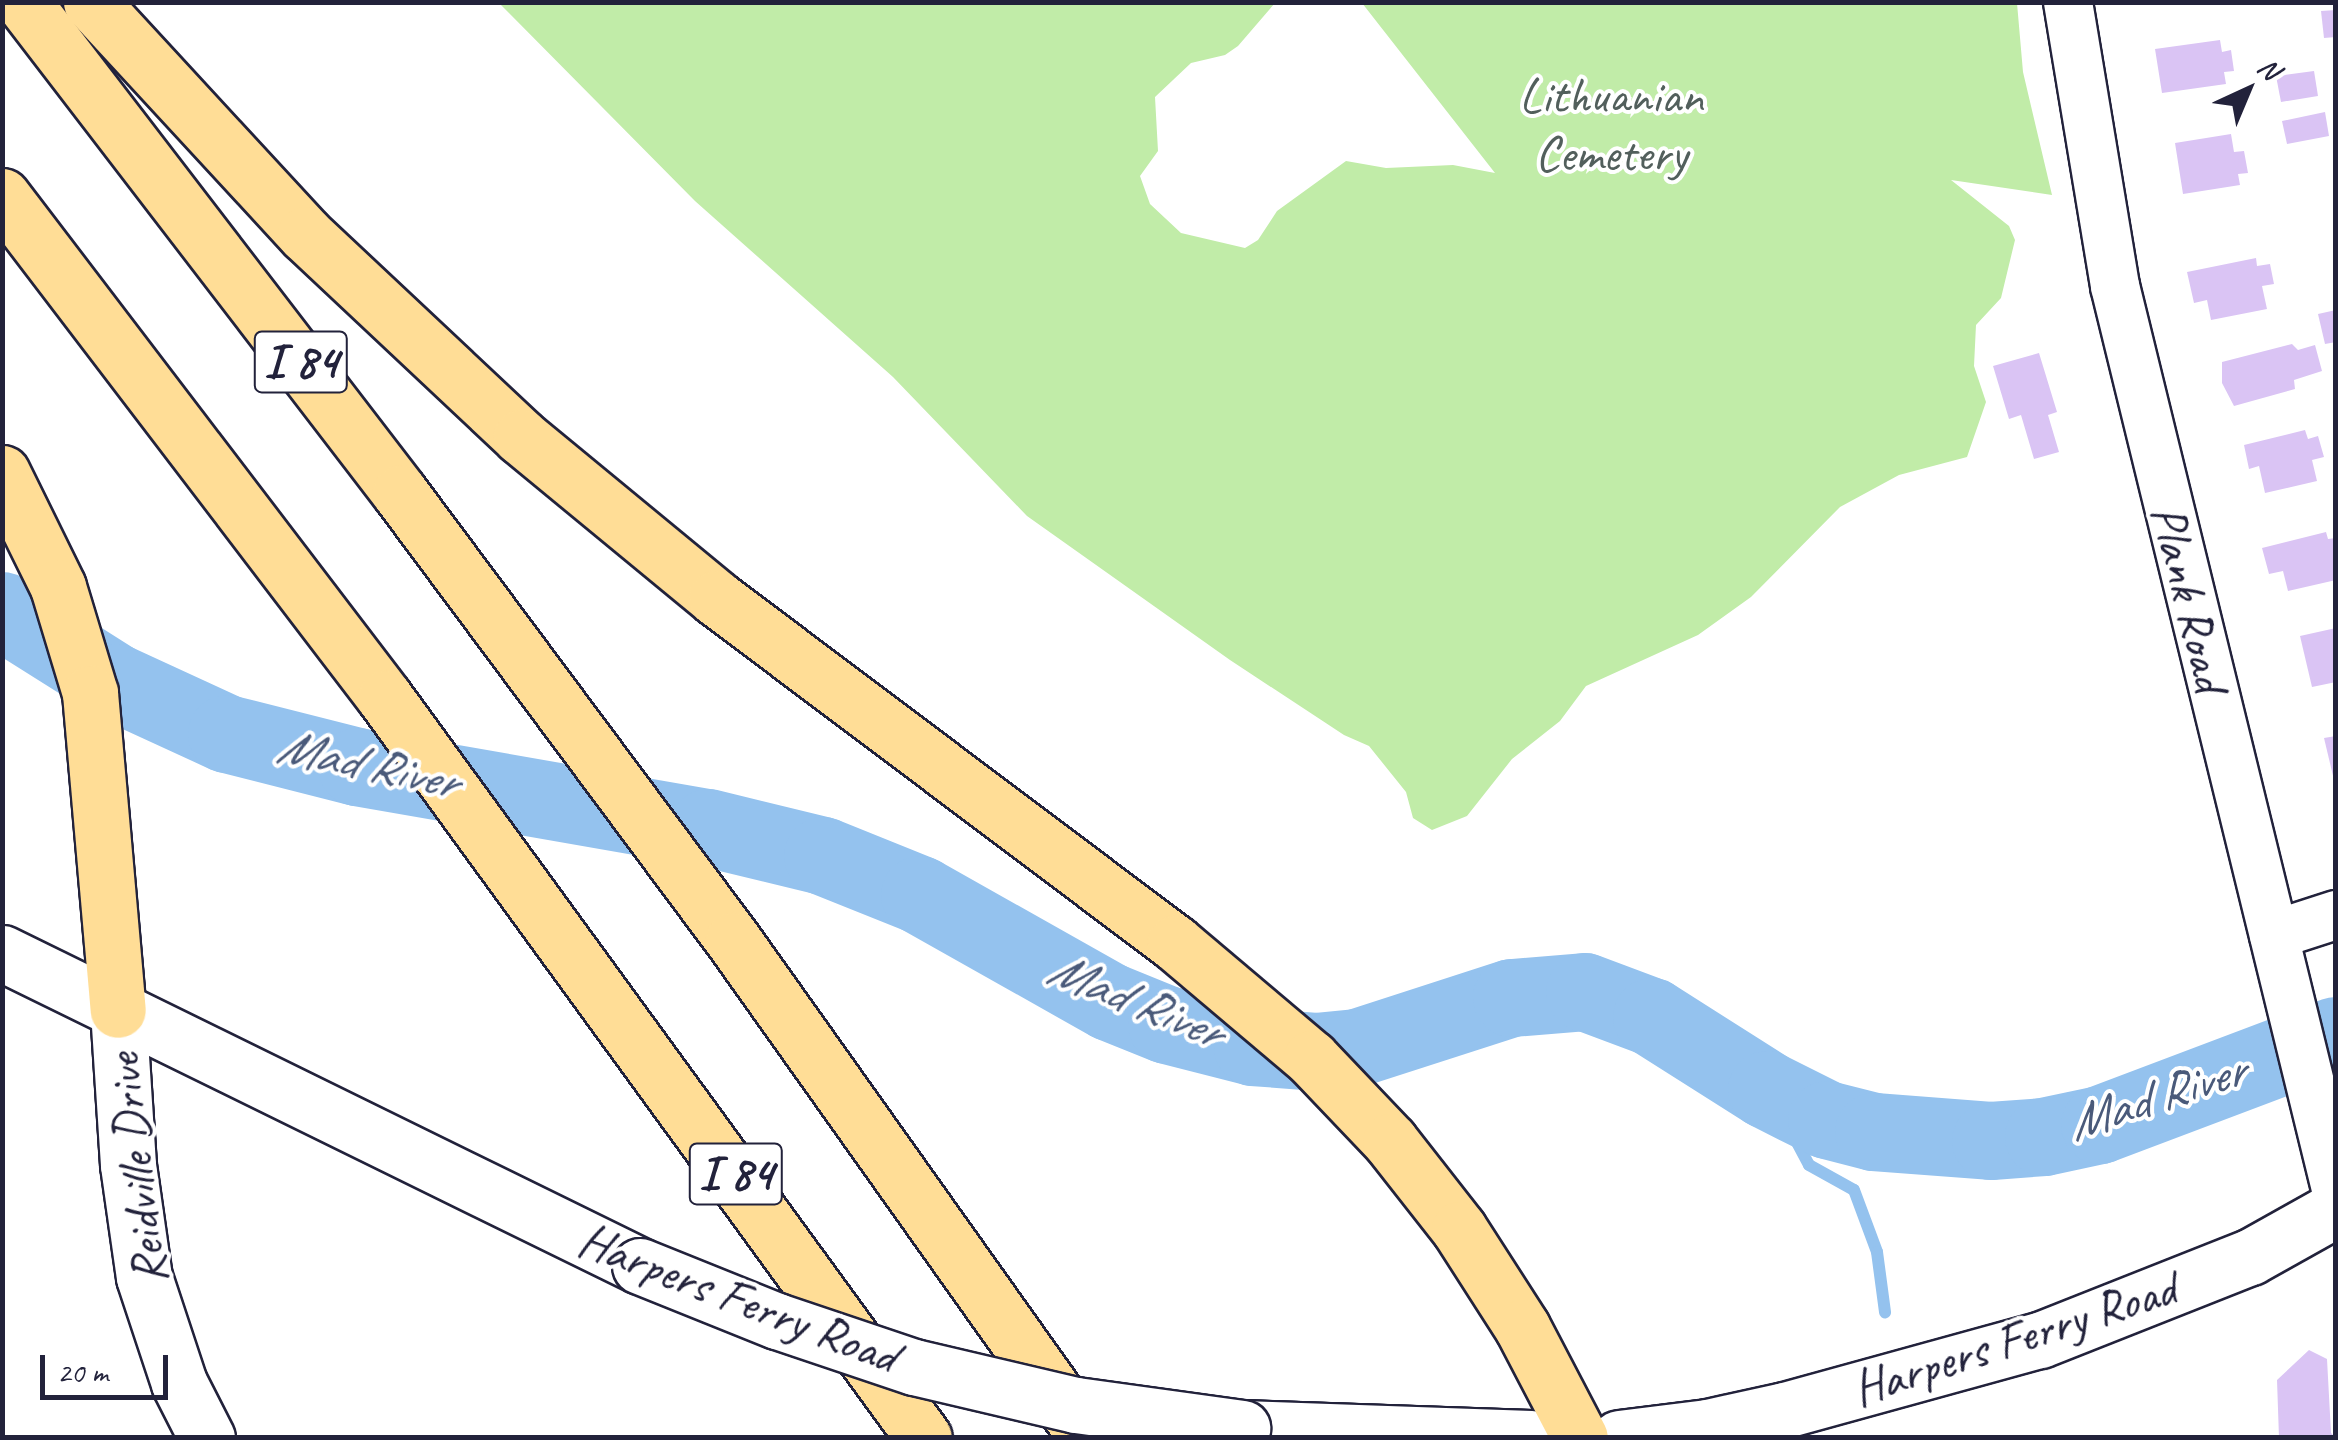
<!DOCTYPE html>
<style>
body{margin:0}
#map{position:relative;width:2338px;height:1440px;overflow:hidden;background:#fff;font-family:Caveat,sans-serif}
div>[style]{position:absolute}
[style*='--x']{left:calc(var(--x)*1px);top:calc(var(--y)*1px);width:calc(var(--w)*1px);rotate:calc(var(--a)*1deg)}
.green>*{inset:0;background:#c1eca8}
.stream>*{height:12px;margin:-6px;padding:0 6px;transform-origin:6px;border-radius:6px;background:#94c2ee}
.river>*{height:78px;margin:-39px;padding:0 39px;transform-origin:39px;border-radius:39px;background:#94c2ee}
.building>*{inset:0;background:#dac4f4}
.roads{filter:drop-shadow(2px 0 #22223b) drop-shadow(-2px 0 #22223b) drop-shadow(0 2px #22223b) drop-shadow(0 -2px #22223b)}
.street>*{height:48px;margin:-24px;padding:0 24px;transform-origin:24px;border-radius:24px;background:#fff}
.secondary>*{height:55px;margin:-27.5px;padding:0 27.5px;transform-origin:27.5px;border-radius:27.5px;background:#fff}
.highway>*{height:55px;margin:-27.5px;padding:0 27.5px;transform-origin:27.5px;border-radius:27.5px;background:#ffdd96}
.bridges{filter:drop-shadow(2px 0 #22223b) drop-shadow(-2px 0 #22223b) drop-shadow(0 2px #22223b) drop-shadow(0 -2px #22223b)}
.secondary-bridge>*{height:55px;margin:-27.5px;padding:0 27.5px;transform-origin:27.5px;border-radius:27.5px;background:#fff}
span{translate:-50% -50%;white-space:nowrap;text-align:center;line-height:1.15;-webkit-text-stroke:8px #fff;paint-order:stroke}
.shield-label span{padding:2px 8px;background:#fff;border:2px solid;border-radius:8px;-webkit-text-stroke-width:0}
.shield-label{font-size:48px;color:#22223b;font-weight:700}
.park-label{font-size:50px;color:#525f5c}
.street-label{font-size:50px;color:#22223b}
.water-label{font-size:52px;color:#4a5a7a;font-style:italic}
.frame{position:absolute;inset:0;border:5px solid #22223b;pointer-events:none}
.north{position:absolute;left:2198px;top:40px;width:100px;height:100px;-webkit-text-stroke:8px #fff;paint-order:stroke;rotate:44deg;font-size:28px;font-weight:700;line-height:40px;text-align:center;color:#22223b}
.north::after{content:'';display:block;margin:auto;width:35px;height:45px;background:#22223b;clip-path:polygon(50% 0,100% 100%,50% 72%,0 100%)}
.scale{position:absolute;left:40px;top:1355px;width:128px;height:45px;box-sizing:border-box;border:5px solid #22223b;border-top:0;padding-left:12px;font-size:30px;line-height:35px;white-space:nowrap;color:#22223b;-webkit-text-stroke:8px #fff;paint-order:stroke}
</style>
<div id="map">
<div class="green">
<i style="clip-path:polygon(499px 3px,1275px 3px,1238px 46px,1225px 55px,1191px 63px,1155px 97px,1158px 151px,1140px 176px,1150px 204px,1181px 233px,1245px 248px,1258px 240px,1277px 211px,1346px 161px,1386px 168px,1453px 165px,1495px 173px,1362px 3px,2017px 3px,2023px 72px,2052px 195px,1951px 180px,2009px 226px,2015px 240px,2001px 298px,1976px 325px,1974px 366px,1986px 402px,1967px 457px,1899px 475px,1840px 507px,1751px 597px,1698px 635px,1586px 686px,1560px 721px,1512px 759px,1467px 816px,1432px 830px,1413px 818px,1406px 792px,1369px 746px,1344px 735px,1230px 660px,1027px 516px,893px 377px,695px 201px)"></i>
</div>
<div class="stream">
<i style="--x:1783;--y:1098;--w:20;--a:87"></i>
<i style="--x:1784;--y:1118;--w:53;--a:62"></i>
<i style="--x:1809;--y:1165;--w:51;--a:29.1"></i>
<i style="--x:1854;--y:1190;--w:66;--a:69.6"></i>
<i style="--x:1877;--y:1252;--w:61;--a:82.4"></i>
</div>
<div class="river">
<i style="--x:2;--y:611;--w:135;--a:32.3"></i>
<i style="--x:116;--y:683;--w:122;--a:24.7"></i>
<i style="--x:227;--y:734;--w:134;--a:14.2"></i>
<i style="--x:357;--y:767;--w:356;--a:9.9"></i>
<i style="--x:708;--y:828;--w:118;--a:13.7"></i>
<i style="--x:823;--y:856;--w:105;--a:21.9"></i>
<i style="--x:920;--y:895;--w:218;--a:29.4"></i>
<i style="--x:1110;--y:1002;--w:61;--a:22"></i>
<i style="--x:1167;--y:1025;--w:89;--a:14.3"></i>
<i style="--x:1253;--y:1047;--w:63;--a:4.5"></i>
<i style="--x:1316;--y:1052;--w:41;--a:-5.6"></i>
<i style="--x:1357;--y:1048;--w:163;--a:-17.9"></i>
<i style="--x:1512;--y:998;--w:73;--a:-4.7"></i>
<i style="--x:1585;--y:992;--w:72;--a:20.5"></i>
<i style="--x:1652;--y:1017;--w:136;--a:32.4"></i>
<i style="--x:1767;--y:1090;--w:67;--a:26.6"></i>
<i style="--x:1827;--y:1120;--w:49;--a:14.3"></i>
<i style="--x:1874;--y:1132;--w:117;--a:4.4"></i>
<i style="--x:1991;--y:1141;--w:53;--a:-4.3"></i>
<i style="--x:2044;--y:1137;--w:57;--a:-12.1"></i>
<i style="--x:2100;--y:1125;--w:252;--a:-20.7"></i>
</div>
<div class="building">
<i style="clip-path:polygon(2336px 10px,2336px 37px,2324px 38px,2321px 11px)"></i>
<i style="clip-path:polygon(2220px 40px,2222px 52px,2231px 50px,2234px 71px,2224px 72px,2226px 84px,2162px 93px,2155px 49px)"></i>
<i style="clip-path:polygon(2314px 71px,2318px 96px,2281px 102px,2276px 76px)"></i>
<i style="clip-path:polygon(2325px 112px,2329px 136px,2287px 144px,2282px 121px)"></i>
<i style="clip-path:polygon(2231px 134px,2234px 152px,2244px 151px,2248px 173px,2238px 174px,2240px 185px,2183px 194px,2175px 143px)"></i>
<i style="clip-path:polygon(2256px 258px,2257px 266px,2270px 264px,2274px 284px,2262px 286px,2267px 309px,2211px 320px,2207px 300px,2194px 303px,2187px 272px)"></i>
<i style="clip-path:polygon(2336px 310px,2336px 342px,2325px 344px,2318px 314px)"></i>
<i style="clip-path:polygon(2292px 344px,2298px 350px,2315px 345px,2322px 371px,2294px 380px,2295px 389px,2234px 406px,2222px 383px,2222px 362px)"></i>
<i style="clip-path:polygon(2039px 353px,2057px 412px,2048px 415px,2059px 452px,2034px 459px,2021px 415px,2009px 419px,1993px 366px)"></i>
<i style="clip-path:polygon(2305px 430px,2308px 439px,2318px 436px,2324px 457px,2312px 460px,2317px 481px,2265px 493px,2259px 466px,2249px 469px,2244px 445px)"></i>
<i style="clip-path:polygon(2326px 532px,2328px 539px,2336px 538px,2336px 580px,2288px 591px,2283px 571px,2269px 574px,2262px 548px)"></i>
<i style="clip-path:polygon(2336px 628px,2336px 682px,2312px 687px,2300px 636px)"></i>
<i style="clip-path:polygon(2336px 736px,2336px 780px,2334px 780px,2324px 738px)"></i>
<i style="clip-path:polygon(2309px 1350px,2327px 1359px,2331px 1433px,2336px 1438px,2279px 1438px,2277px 1380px)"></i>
</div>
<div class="roads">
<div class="street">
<i style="--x:2068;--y:2;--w:288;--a:80.6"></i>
<i style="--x:2115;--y:286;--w:930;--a:76.25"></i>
<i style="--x:2274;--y:935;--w:65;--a:-17.9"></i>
</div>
<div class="secondary">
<i style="--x:2;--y:953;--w:711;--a:26.13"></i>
<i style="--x:118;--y:1010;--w:155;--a:86.3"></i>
<i style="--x:128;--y:1165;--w:113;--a:81.9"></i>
<i style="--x:144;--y:1277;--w:112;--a:71.7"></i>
<i style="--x:179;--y:1383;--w:62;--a:63"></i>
<i style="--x:1242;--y:1428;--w:289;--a:2"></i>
<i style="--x:1619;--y:1438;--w:89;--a:-7.1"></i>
<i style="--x:1707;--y:1427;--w:80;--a:-12.3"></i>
<i style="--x:1785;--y:1410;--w:264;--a:-15.4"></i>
<i style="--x:2040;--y:1340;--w:226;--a:-21.6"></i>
<i style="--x:2250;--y:1257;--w:98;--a:-29.2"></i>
</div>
<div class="highway">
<i style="--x:23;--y:2;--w:619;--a:52.48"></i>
<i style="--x:400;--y:493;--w:557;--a:53.32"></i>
<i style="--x:733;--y:940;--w:611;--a:54.59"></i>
<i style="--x:91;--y:2;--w:316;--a:47.3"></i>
<i style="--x:305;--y:234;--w:296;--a:43.2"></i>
<i style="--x:521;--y:437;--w:253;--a:39.5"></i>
<i style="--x:716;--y:598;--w:574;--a:36.93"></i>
<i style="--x:1175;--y:943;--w:178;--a:40.2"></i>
<i style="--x:1311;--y:1058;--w:115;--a:46.4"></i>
<i style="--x:1390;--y:1141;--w:112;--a:51.9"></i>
<i style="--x:1459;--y:1229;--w:117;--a:57.3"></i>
<i style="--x:1522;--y:1327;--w:125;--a:62.4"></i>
<i style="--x:2;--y:196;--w:631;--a:52.66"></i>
<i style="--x:385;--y:698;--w:915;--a:53.93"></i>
<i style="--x:2;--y:473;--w:127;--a:63.8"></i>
<i style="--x:58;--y:587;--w:111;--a:73.2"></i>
<i style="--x:90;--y:693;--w:318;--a:85"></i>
</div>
</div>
<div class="bridges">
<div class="secondary-bridge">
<i style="--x:640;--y:1266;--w:148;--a:21.9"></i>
<i style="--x:777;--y:1321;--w:145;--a:18.6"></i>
<i style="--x:914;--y:1367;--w:166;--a:13.2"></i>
<i style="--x:1076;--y:1405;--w:168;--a:7.9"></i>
</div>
</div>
<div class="shield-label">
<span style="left:301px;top:362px">I 84</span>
<span style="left:736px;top:1174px">I 84</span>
</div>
<div class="park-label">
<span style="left:1611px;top:124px">Lithuanian<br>Cemetery</span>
</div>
<div class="street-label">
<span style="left:2189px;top:598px;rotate:76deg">Plank Road</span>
<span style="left:136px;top:1169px;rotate:-97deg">Reidville Drive</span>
<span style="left:738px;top:1298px;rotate:21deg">Harpers Ferry Road</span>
<span style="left:2014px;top:1339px;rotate:-18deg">Harpers Ferry Road</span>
</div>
<div class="water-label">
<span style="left:367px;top:764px;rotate:12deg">Mad River</span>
<span style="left:1135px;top:1000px;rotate:22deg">Mad River</span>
<span style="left:2156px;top:1097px;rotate:-18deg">Mad River</span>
</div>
<div class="frame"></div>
<div class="north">N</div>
<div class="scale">20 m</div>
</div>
